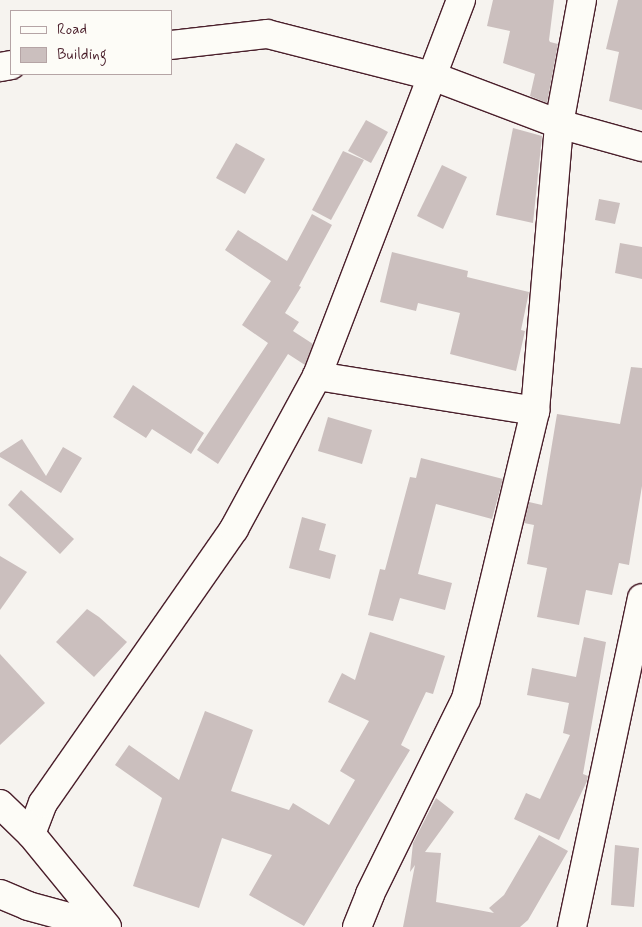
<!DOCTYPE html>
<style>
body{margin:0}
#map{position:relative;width:642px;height:927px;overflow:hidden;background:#f6f3ef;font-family:Mynerve,sans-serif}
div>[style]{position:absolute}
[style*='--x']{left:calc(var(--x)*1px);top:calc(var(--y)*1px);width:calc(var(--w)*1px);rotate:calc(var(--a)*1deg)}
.building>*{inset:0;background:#cbbfbe}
.roads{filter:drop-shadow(1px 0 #4a1f2b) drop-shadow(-1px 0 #4a1f2b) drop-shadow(0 1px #4a1f2b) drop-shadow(0 -1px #4a1f2b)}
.minor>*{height:28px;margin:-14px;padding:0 14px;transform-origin:14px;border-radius:14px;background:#fdfcf7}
span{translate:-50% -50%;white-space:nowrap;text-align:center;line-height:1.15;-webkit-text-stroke:4px #fdfcf7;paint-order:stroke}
.legend{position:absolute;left:10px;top:10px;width:162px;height:65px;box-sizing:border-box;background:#fdfcf7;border:1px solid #b5a4a5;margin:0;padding:6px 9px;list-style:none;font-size:15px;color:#4a1f2b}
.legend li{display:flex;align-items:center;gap:10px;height:25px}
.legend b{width:25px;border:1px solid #b5a4a5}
</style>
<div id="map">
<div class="building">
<i style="clip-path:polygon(493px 0,554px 0,549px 40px,550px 42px,558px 44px,547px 103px,530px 96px,535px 74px,503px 63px,510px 31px,487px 26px)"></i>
<i style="clip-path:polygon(618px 0,642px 0,642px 110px,609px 101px,619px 52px,606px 49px)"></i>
<i style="clip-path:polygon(366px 120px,388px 132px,371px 163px,348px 151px)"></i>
<i style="clip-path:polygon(513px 128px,542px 136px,533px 223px,496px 215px)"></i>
<i style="clip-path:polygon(236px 143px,265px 159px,245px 194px,216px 178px)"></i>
<i style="clip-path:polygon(343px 151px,364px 160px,331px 220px,312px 210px)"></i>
<i style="clip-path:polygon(442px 165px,467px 177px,443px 229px,417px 216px)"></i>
<i style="clip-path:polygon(599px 199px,620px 203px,615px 224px,595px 220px)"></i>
<i style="clip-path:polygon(312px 214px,332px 225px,299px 286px,301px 287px,285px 313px,299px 322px,293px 331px,313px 344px,305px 365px,288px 354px,218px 464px,197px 450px,268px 343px,242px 325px,271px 281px,225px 250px,238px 230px,287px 261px)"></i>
<i style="clip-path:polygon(620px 243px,642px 247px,642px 279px,615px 273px)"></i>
<i style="clip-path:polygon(392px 252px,468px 271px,467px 277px,529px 292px,521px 330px,525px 331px,516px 371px,450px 354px,460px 313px,418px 303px,416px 311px,380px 302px)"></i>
<i style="clip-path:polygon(631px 367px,642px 368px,642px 486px,629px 565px,619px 563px,612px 595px,586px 590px,579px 625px,537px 617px,547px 568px,527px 564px,534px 525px,524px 523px,529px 502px,542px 505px,557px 414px,620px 424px)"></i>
<i style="clip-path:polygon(133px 385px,204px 433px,191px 454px,152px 429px,146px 438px,113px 417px)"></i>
<i style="clip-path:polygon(328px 417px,372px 430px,362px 464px,318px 451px)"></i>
<i style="clip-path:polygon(22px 439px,46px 476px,63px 447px,82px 458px,61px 493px,0 457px,0 453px)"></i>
<i style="clip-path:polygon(421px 458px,503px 479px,492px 519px,436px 504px,418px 574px,452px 583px,445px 610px,400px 598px,393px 621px,368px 615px,380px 569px,385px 570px,410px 477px,416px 478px)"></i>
<i style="clip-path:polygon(21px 490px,74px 539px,60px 554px,8px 505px)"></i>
<i style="clip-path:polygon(302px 517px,326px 524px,319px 550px,336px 555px,330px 579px,289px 568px)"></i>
<i style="clip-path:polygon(0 556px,27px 572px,0 610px)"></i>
<i style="clip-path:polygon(87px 609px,99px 617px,127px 642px,94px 677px,56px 642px)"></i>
<i style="clip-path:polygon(370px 632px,445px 656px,433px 694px,426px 692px,401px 745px,410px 750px,304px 926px,249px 895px,272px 855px,222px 838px,199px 908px,133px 886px,162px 798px,115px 765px,129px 745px,179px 780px,205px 711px,253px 730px,231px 791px,289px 810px,293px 803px,329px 825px,355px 780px,340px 771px,369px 721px,328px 702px,342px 673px,355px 680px)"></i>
<i style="clip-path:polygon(584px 637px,606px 642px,583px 774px,588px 776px,587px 781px,559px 840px,514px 819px,526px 793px,540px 799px,570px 735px,563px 733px,569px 703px,527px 695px,532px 668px,576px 677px)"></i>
<i style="clip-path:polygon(0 654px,45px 703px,0 745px)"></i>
<i style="clip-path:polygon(436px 798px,454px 812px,425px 852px,441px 853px,436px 902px,494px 913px,489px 908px,504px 895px,539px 835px,568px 851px,528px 920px,520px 927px,403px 927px,415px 865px,410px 872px,413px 843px)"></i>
<i style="clip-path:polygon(615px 845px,639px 848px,634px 907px,611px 905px)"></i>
</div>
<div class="roads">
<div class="minor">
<i style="--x:461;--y:0;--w:81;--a:110.9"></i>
<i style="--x:432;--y:76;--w:136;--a:20.7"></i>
<i style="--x:559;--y:124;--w:86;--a:15.5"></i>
<i style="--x:0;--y:67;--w:11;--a:-10"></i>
<i style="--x:317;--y:376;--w:221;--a:9.1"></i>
<i style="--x:0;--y:804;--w:43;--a:44.1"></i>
<i style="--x:31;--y:834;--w:120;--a:50.7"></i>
<i style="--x:31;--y:834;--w:33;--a:-69"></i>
<i style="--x:43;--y:803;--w:334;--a:-55.1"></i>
<i style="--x:234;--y:529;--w:174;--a:-61.5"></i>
<i style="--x:317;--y:376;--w:321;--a:-69"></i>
<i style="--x:432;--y:76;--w:170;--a:-165.7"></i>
<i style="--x:267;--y:34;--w:97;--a:173.5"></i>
<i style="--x:0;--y:894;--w:30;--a:23"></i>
<i style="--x:28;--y:906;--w:80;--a:15.3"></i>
<i style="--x:357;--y:927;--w:35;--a:-68"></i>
<i style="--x:370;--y:894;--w:217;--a:-63.8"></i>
<i style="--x:466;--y:699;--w:296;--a:-76.5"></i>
<i style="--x:535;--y:411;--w:288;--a:-85.2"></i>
<i style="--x:559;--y:124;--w:126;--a:-79.5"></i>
<i style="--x:572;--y:927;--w:336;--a:-78"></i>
</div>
</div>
<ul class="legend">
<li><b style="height:6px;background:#fdfcf7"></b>Road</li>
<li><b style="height:14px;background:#cbbfbe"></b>Building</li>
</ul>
</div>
